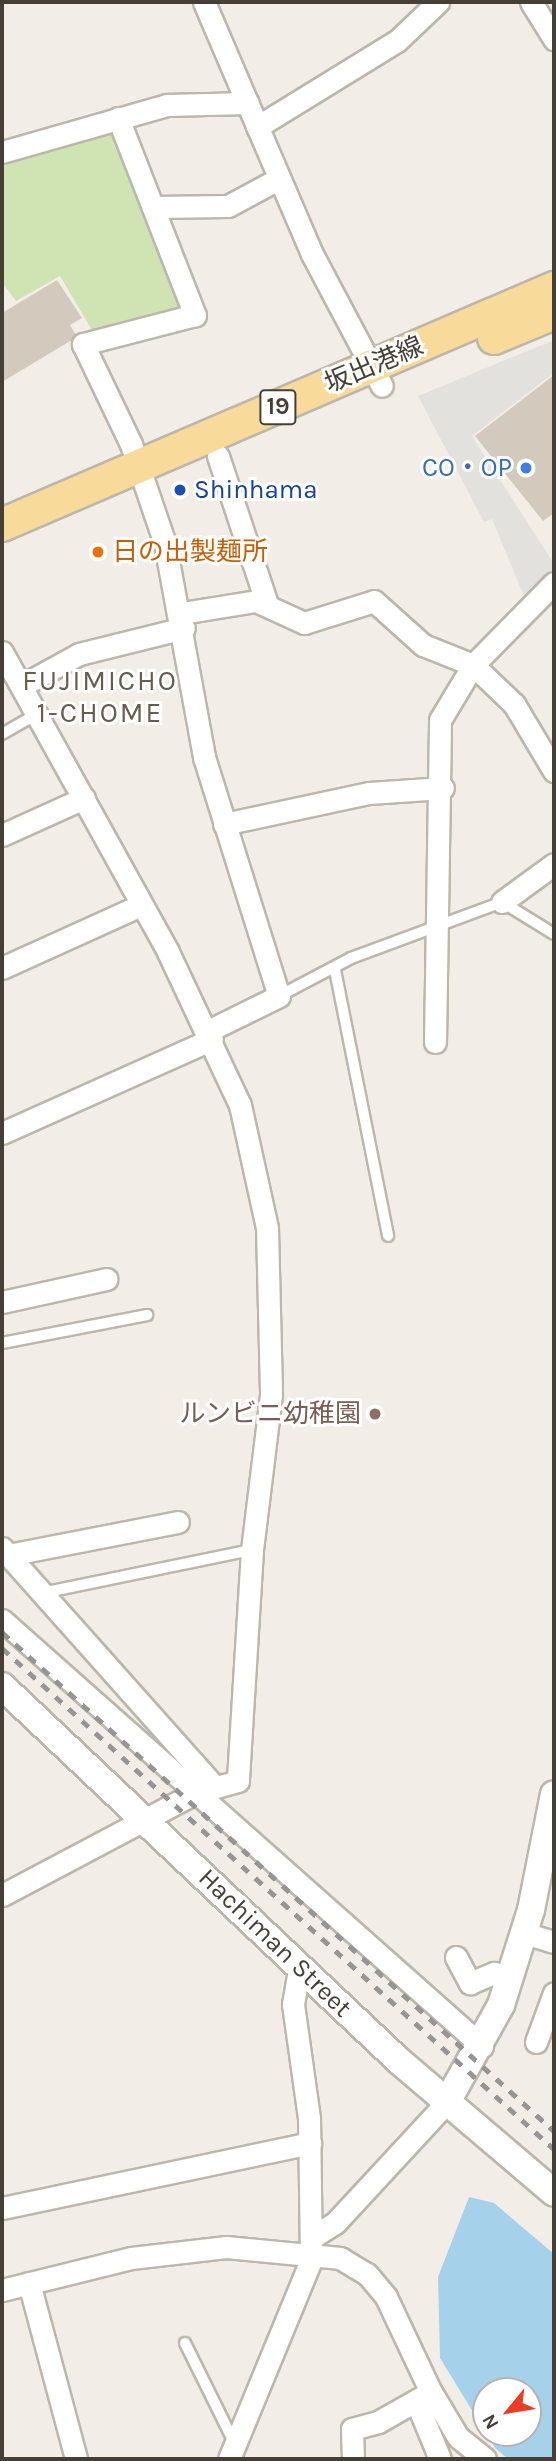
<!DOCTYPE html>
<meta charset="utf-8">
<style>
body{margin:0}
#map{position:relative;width:556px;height:2461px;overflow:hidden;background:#f2eee7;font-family:Karla,"Noto Sans JP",sans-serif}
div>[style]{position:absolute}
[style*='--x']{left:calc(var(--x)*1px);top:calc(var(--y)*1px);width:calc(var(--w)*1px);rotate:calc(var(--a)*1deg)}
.green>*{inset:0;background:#cfe4b2}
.parking>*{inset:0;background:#e3e1de}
.water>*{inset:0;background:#a6d1eb}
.building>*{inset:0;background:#d3cabd}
.roads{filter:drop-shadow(2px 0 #bdb6aa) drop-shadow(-2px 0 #bdb6aa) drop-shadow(0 2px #bdb6aa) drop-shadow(0 -2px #bdb6aa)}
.service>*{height:10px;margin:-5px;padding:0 5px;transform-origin:5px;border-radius:5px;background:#fff}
.minor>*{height:21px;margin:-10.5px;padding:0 10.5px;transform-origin:10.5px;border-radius:10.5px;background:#fff}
.tertiary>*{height:26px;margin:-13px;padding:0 13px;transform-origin:13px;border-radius:13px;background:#fff}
.primary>*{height:32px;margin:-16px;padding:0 16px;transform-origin:16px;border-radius:16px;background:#f8da9a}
.rail>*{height:5px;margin-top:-2.5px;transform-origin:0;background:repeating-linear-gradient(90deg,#959595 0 9px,transparent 0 18px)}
.dots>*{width:19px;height:19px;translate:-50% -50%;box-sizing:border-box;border:4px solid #fff;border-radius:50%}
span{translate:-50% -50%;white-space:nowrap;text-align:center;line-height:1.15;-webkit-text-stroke:6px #fff;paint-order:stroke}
.shield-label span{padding:2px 5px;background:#fff;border:2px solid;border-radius:5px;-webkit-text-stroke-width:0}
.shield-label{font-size:24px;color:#453f36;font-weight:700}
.street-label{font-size:26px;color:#453f36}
.shop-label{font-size:26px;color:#366cbe}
.right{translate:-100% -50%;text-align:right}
.transit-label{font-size:26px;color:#164399}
.left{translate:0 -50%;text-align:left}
.food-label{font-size:26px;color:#c56008}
.education-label{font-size:26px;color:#785e54}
.neighbourhood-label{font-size:28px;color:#675c4e;letter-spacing:2px}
.frame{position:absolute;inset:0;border:4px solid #453f36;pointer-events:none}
.north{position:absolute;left:472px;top:2377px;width:70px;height:70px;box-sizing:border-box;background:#fff;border:2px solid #b5b2af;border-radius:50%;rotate:240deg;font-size:19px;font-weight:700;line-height:28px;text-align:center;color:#453f36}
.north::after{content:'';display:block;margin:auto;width:24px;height:32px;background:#ec3c23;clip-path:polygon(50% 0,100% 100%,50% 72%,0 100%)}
</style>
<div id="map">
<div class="green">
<i style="clip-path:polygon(112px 125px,187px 308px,96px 337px,60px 276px,16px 301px,2px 282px,2px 158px)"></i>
</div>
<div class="parking">
<i style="clip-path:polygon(554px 340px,554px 373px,472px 436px,554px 564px,554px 573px,526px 601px,492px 519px,484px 522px,418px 396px)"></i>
</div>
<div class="water">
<i style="clip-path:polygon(evenodd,469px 2197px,494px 2203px,554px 2254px,554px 2459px,508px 2459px,495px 2448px,440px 2358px,438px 2277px,469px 2197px,486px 2391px,528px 2391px,528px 2433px,486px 2433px,486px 2391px)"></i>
</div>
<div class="building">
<i style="clip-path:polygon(57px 280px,82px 318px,70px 325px,77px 337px,2px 382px,2px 313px)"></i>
<i style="clip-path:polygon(554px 375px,554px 513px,543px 521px,475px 436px)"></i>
</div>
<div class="roads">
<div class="service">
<i style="--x:2;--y:734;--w:40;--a:-29.7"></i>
<i style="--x:335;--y:970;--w:271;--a:78.7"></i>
<i style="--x:279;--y:996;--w:81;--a:-27.8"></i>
<i style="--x:351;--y:958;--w:161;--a:-20.3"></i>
<i style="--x:502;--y:902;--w:61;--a:31.6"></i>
<i style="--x:2;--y:1343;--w:148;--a:-10.9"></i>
<i style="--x:42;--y:1593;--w:214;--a:-11.6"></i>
<i style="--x:185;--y:2343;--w:113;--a:63.7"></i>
</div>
<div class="minor">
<i style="--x:204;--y:2;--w:274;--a:66.8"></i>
<i style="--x:312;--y:254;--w:149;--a:62.1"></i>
<i style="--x:531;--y:2;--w:44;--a:58.1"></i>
<i style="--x:118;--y:118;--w:212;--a:68.7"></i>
<i style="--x:195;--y:315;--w:116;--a:165.5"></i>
<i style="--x:83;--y:344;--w:111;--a:64.4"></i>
<i style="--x:131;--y:444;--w:106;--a:71.2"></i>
<i style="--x:165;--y:544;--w:217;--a:79.6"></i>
<i style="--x:204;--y:757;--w:250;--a:72.6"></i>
<i style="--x:279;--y:996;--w:79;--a:153.8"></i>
<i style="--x:257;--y:127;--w:164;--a:-31.6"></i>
<i style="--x:397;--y:41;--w:57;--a:-43.6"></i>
<i style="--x:2;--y:152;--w:172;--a:-15.9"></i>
<i style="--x:167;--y:105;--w:81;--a:-1.4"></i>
<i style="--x:153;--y:207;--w:75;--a:-0.8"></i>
<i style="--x:228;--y:206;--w:57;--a:-28.4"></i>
<i style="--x:218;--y:456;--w:156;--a:71.7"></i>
<i style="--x:182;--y:613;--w:75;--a:-9.2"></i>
<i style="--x:256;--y:601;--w:53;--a:24.6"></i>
<i style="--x:304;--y:623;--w:73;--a:-17.4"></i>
<i style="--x:374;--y:601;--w:66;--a:41.9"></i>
<i style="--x:423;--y:645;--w:54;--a:21.8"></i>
<i style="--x:473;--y:665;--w:57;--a:43.6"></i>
<i style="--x:514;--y:704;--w:78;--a:59.2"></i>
<i style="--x:2;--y:652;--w:343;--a:61"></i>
<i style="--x:168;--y:952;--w:169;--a:64.8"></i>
<i style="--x:240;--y:1105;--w:126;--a:77.6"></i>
<i style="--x:267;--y:1228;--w:167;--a:88.6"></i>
<i style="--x:271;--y:1395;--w:156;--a:97"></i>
<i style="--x:252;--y:1550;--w:231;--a:93.5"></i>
<i style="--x:238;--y:1781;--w:45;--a:164.4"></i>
<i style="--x:195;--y:1793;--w:218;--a:152.1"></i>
<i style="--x:21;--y:686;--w:66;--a:-28.9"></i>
<i style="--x:79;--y:654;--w:108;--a:-13.9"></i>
<i style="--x:224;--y:824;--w:148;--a:-12.1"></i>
<i style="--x:369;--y:793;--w:74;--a:-3.9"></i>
<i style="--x:2;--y:835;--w:90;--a:-24.3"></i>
<i style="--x:502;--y:902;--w:64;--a:-36.2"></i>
<i style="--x:2;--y:968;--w:153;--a:-24.4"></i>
<i style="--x:435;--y:1042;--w:322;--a:-89.1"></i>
<i style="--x:440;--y:720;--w:64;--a:-59"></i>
<i style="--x:473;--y:665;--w:115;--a:-45.4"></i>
<i style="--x:2;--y:1133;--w:230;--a:-24.1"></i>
<i style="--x:2;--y:1302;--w:107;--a:-12.4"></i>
<i style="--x:2;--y:1548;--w:319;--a:48.3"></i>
<i style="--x:8;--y:1555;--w:173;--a:-11"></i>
<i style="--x:2;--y:1620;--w:642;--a:41.59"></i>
<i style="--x:524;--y:1933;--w:31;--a:17"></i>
<i style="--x:456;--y:1957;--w:30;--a:62"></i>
<i style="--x:470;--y:1983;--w:26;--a:-23"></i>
<i style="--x:494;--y:1973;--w:17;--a:17"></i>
<i style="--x:536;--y:2042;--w:52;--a:-69.8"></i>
<i style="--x:2;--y:2208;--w:315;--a:-11.9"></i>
<i style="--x:314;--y:2236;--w:25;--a:-32"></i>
<i style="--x:335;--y:2223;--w:165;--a:-47.2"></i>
<i style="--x:29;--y:2283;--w:181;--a:75"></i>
<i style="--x:2;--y:2290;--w:133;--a:-13.9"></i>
<i style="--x:131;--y:2258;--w:96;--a:-6.6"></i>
<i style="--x:226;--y:2247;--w:115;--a:5.5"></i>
<i style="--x:340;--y:2258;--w:31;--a:31"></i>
<i style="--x:367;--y:2274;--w:30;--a:50"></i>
<i style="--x:386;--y:2297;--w:105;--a:64.7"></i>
<i style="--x:431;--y:2392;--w:52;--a:59"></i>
<i style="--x:458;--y:2437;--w:35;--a:39"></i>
<i style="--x:416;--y:2401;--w:63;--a:67.5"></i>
<i style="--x:229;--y:2459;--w:215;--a:-67.6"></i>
<i style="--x:311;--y:2260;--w:142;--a:-90.8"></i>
<i style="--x:309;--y:2118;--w:115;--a:-98"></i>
<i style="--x:293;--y:2004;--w:39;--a:-80"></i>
<i style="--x:353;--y:2459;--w:30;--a:-92"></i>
<i style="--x:352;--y:2429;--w:27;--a:-15"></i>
<i style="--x:378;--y:2422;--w:61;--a:-29.5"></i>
</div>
<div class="tertiary">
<i style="--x:2;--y:1686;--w:545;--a:43.36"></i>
<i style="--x:398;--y:2060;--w:205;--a:40.4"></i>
<i style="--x:447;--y:2102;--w:111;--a:-60.9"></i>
<i style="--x:501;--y:2005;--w:100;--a:-72.5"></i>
<i style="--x:531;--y:1910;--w:118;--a:-78.8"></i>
</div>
<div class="primary">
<i style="--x:494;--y:338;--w:65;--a:-22.6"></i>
<i style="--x:2;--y:525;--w:601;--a:-23.24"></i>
</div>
</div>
<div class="rail">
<i style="--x:2;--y:1632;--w:744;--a:42.11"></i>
<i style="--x:2;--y:1648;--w:745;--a:42.23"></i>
</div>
<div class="dots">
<i style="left:526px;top:468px;background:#3f7fe0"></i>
<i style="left:180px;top:490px;background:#1a4fb4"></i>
<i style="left:98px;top:552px;background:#e8710a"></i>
<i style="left:375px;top:1414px;background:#8d6e63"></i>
</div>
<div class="shield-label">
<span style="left:278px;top:407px">19</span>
</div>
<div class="street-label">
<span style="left:374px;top:365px;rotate:-23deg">坂出港線</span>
<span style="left:275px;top:1943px;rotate:44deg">Hachiman Street</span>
</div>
<div class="shop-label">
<span class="right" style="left:512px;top:468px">CO・OP</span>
</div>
<div class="transit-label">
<span class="left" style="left:194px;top:490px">Shinhama</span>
</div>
<div class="food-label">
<span class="left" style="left:112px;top:552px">日の出製麺所</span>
</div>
<div class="education-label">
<span class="right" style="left:361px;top:1414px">ルンビニ幼稚園</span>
</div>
<div class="neighbourhood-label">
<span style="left:100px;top:697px">FUJIMICHO<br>1-CHOME</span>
</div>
<div class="frame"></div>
<div class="north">N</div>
</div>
